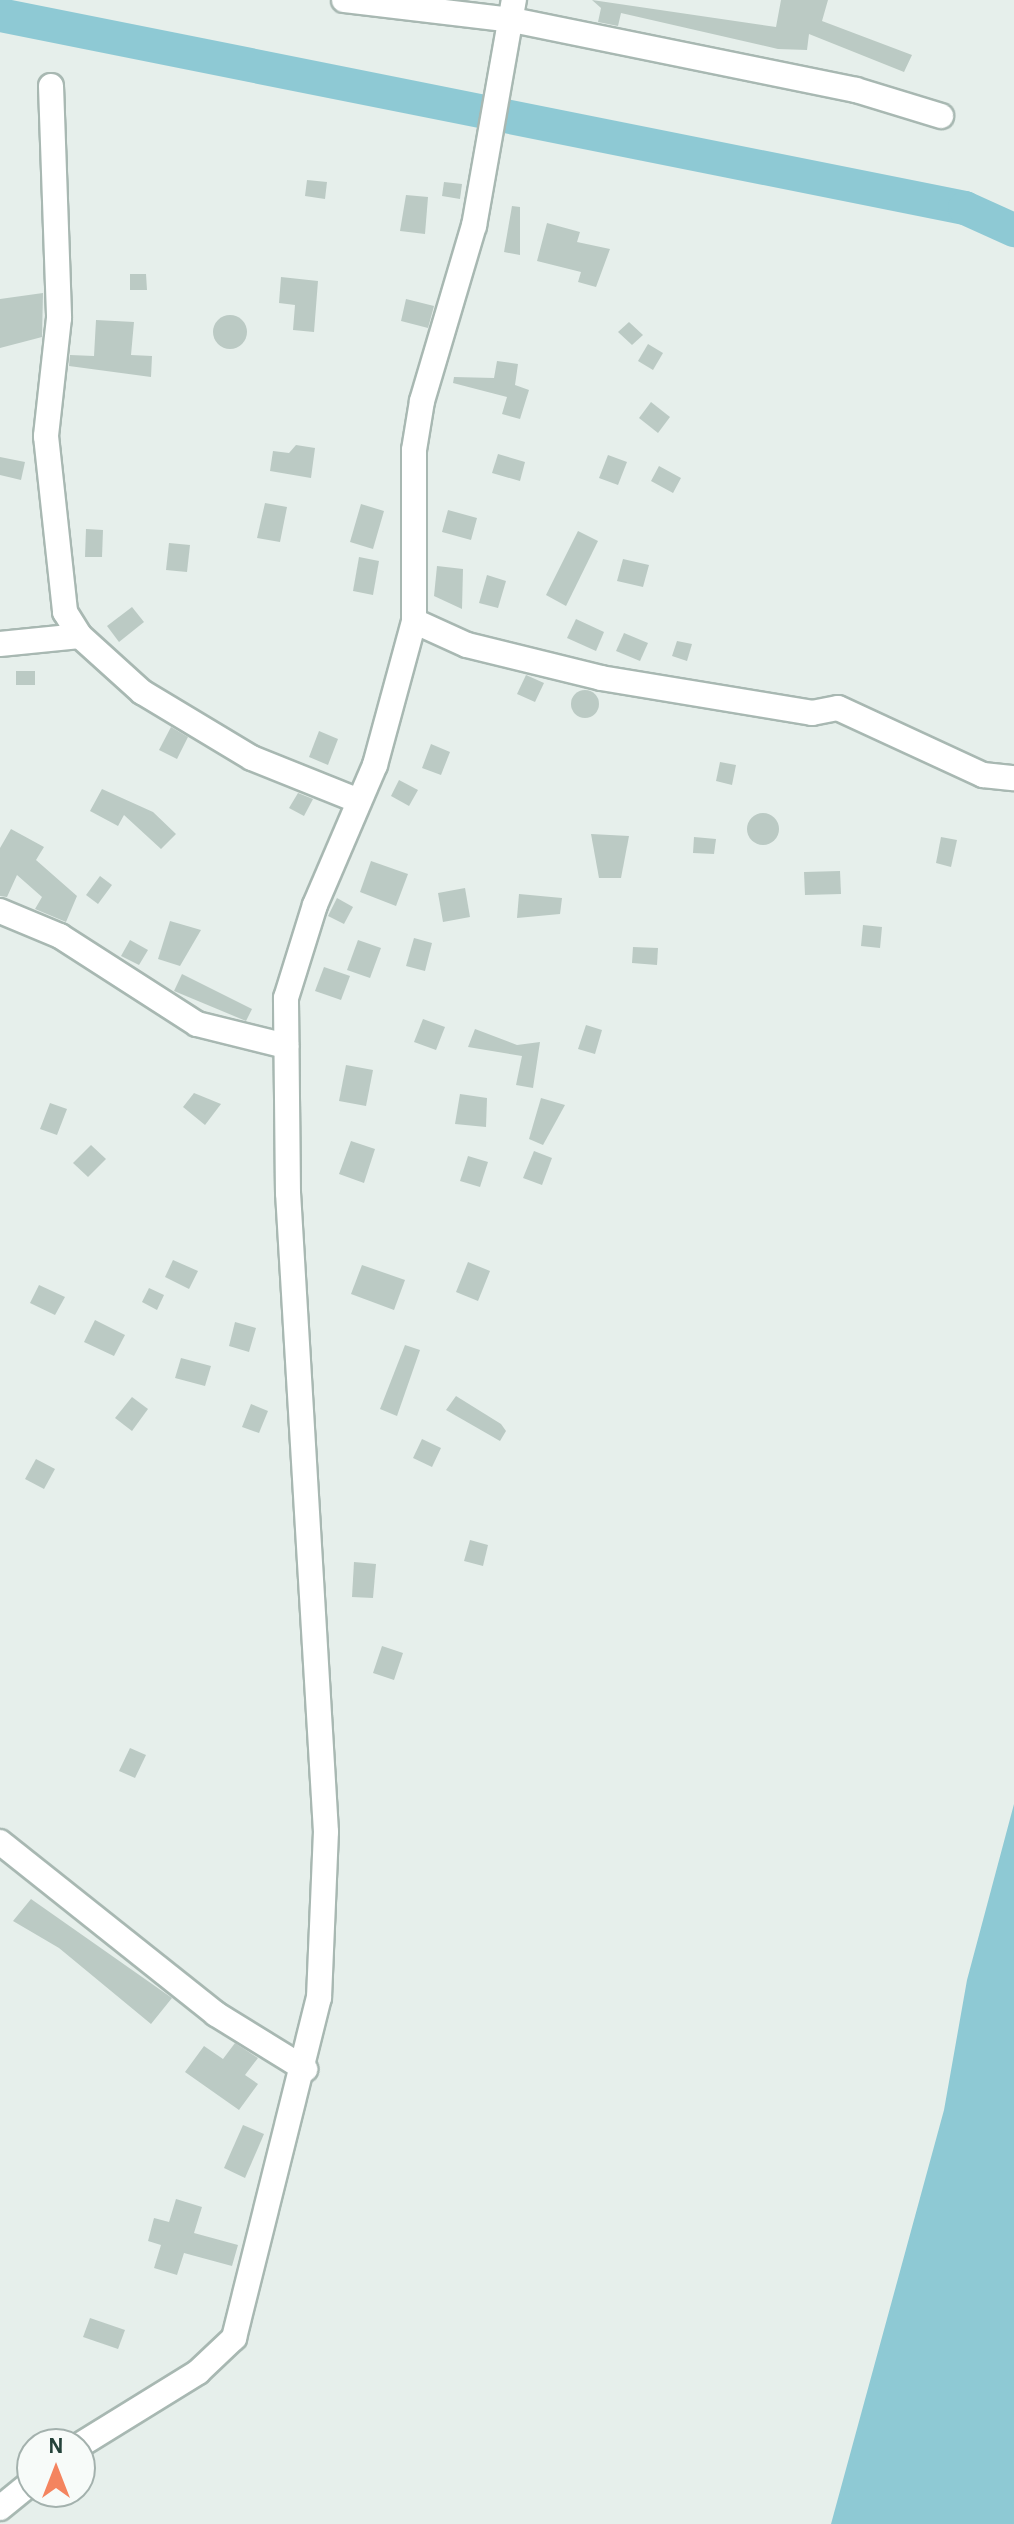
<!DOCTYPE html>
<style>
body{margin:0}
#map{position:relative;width:1014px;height:2524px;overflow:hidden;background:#e6efeb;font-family:"Alegreya Sans",sans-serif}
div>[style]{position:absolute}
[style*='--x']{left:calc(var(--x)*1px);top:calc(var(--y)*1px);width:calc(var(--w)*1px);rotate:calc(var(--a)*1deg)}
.water>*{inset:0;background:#8ec9d4}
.river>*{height:34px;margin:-17px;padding:0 17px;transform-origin:17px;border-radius:17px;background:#8ec9d4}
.building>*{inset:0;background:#bbcac4}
.round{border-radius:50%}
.roads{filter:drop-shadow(2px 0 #a8b8b2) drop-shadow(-2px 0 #a8b8b2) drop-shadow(0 2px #a8b8b2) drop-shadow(0 -2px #a8b8b2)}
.minor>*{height:24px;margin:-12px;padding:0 12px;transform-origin:12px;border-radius:12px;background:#fff}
span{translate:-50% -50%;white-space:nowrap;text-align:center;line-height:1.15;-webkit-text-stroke:8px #f7fbf9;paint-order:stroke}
.north{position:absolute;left:16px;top:2428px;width:80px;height:80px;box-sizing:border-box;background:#f7fbf9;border:2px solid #a3b1ad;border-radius:50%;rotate:0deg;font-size:22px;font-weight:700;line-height:32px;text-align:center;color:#24423a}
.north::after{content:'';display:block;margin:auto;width:28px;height:36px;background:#f4845f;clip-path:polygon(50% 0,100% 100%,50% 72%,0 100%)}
</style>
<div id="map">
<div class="water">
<i style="clip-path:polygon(1014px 1804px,1014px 2524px,831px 2524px,944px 2110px,967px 1980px)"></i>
</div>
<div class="river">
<i style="--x:0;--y:15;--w:984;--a:11.31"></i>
<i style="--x:965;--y:208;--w:54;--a:24.2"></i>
</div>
<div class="building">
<i style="clip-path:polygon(592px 0,776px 27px,781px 0,828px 0,822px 21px,912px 55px,904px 72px,809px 34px,807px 50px,778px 49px,621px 13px,618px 26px,598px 22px,601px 8px)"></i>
<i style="clip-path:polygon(307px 180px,327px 182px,325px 199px,305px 196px)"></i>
<i style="clip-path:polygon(444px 182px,462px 184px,460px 199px,442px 196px)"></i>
<i style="clip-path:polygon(406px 195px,428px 197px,425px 234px,400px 231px)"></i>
<i style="clip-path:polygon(512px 206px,520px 207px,520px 255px,504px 252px)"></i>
<i style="clip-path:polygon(547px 223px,580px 232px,577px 242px,610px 249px,596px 287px,578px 282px,581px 272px,537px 261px)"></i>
<i style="clip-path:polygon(130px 274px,146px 274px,147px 290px,130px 290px)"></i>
<i style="clip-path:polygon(281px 277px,318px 281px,314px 332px,293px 330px,295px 305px,279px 303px)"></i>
<i style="clip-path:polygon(43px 293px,42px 337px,0 348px,0 299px)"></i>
<i style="clip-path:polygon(406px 299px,434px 306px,428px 328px,401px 321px)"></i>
<i class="round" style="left:213px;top:315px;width:34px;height:34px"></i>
<i style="clip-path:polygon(96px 320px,134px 322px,131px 355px,152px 356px,151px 377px,69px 366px,70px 355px,94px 356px)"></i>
<i style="clip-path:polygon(629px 322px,643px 335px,632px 345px,618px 332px)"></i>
<i style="clip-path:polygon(648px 344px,663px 353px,653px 370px,638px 361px)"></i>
<i style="clip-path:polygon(497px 361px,518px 364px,515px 385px,529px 390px,520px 419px,502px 414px,507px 397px,453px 383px,454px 377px,494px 378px)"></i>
<i style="clip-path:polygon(651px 402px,670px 417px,658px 433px,639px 418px)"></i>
<i style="clip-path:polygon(296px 445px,315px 448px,311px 478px,270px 471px,273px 451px,289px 453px)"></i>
<i style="clip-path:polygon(498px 454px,525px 462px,520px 481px,492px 473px)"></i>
<i style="clip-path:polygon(608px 455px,627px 462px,618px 485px,599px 478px)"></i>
<i style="clip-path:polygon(0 457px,25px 462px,21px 480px,0 475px)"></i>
<i style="clip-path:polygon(659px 466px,681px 478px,673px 493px,651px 481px)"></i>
<i style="clip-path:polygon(265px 503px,287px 507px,280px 542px,257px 538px)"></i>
<i style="clip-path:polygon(361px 504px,384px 511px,373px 549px,350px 542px)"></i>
<i style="clip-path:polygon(448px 510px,477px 518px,471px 540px,442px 532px)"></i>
<i style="clip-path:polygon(86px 529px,103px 530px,102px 557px,85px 557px)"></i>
<i style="clip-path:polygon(578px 531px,598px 541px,566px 606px,546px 595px)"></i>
<i style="clip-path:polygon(169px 543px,190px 545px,187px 572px,166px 570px)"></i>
<i style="clip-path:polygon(359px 557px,379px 561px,373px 595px,353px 591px)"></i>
<i style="clip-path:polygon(623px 559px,649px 565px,643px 587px,617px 581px)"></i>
<i style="clip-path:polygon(437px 566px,463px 569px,462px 609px,434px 596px)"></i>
<i style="clip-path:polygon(487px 575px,506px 581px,498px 608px,479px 603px)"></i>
<i style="clip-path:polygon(132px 607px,144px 622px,119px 642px,107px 626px)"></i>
<i style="clip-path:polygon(576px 619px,604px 632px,596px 651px,567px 638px)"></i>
<i style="clip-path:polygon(624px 633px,648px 643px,640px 661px,616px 651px)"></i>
<i style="clip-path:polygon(677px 641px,692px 644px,687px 661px,672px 656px)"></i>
<i style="clip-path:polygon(16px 671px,35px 671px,35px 685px,16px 685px)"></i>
<i style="clip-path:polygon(526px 675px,544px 683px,535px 702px,517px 694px)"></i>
<i class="round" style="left:571px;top:690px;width:28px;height:28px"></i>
<i style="clip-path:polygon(171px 727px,188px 737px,177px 759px,159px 750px)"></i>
<i style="clip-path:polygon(319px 731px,338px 739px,328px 765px,309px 757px)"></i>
<i style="clip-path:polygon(431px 744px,450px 752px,441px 775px,422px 768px)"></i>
<i style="clip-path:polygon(720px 762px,736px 765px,732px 785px,716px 781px)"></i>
<i style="clip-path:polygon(399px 780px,418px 790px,409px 806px,391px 796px)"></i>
<i style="clip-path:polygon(102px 789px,153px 812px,176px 834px,161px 849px,124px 815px,118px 826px,90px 811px)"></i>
<i style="clip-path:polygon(298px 793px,313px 799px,304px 816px,289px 808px)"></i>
<i class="round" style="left:747px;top:813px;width:32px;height:32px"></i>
<i style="clip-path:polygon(11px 829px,44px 847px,36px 860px,77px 896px,66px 922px,35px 909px,42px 897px,17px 875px,7px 897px,0 896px,0 848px)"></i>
<i style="clip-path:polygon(591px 834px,629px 836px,621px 878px,599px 878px)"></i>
<i style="clip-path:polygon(694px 837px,716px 839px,714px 854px,693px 853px)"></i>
<i style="clip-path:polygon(941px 837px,957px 840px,951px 867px,936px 863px)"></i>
<i style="clip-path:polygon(371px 861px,408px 874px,396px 906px,360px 892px)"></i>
<i style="clip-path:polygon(840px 871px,841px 894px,805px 895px,804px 872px)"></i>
<i style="clip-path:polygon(100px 876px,112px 885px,98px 904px,86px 895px)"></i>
<i style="clip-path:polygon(465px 888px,470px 917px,443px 922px,438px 893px)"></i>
<i style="clip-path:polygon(519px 894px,562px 898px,560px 914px,517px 918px)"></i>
<i style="clip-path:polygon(337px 898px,353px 907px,344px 924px,328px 916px)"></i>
<i style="clip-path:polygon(170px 921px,201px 930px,180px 966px,158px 959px)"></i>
<i style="clip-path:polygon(863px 925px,882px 927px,880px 948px,861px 946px)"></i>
<i style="clip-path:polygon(414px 938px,432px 943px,425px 971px,406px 966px)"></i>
<i style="clip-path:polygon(130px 940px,148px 950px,139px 965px,121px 956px)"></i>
<i style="clip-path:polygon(358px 940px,381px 948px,370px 978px,347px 970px)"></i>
<i style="clip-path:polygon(633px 947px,658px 948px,657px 965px,632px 963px)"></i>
<i style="clip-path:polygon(324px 967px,350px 976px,341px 1000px,315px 991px)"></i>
<i style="clip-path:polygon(182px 974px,252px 1009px,246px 1021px,174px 991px)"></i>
<i style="clip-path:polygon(423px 1019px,445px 1027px,436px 1050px,414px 1042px)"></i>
<i style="clip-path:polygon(586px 1025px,602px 1030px,595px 1054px,578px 1049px)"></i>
<i style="clip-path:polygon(475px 1029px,517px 1045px,540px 1042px,533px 1088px,516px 1085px,522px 1056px,468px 1047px)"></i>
<i style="clip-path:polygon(346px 1065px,373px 1070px,366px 1106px,339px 1101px)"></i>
<i style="clip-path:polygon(194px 1093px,221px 1104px,205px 1125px,183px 1107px)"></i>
<i style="clip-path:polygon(460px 1094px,487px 1098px,486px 1127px,455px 1124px)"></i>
<i style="clip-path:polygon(541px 1098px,565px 1105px,543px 1145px,529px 1139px)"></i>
<i style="clip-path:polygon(50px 1103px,67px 1109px,57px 1135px,40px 1129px)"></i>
<i style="clip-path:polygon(351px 1141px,375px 1149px,364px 1183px,339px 1174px)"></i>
<i style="clip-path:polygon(91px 1145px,106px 1159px,88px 1177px,73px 1163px)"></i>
<i style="clip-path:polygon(534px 1151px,552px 1158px,542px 1185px,523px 1178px)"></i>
<i style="clip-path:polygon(468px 1156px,488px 1162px,480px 1187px,460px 1181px)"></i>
<i style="clip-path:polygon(173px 1260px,198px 1271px,189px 1289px,165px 1277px)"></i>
<i style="clip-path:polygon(468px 1262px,490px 1271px,478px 1301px,456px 1292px)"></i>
<i style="clip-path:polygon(362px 1265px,405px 1280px,394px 1310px,351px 1294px)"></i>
<i style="clip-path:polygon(39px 1285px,65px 1297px,55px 1315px,30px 1303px)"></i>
<i style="clip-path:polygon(149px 1288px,164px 1295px,157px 1310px,142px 1302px)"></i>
<i style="clip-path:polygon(95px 1320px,125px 1335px,114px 1356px,84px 1342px)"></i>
<i style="clip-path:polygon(235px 1322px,256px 1328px,249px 1352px,229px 1346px)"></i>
<i style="clip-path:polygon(405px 1345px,420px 1350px,397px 1416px,380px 1409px)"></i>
<i style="clip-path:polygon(181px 1358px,211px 1366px,205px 1386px,175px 1378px)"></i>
<i style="clip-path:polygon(456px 1396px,501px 1424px,506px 1431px,500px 1441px,446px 1410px)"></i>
<i style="clip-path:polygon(132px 1397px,148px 1409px,132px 1431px,115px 1418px)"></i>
<i style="clip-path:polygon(251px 1404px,268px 1411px,259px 1433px,242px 1427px)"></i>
<i style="clip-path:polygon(422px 1439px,441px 1448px,432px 1467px,413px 1458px)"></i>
<i style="clip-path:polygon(36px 1459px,55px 1469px,44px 1489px,25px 1479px)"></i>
<i style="clip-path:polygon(470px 1540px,488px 1545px,483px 1566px,464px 1561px)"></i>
<i style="clip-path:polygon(354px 1562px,376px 1564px,373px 1598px,352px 1597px)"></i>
<i style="clip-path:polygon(382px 1646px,403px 1653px,394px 1680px,373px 1673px)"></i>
<i style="clip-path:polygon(130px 1748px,146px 1755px,135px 1778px,119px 1771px)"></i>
<i style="clip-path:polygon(31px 1899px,172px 1998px,151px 2024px,59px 1948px,13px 1921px)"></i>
<i style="clip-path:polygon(235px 2043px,258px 2058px,245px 2075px,258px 2084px,239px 2110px,185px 2072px,204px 2046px,223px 2059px)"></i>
<i style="clip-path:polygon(243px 2125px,264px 2134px,245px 2178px,224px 2168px)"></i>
<i style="clip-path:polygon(176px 2199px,202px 2207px,194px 2233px,238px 2245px,232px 2266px,184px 2253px,177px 2275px,154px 2268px,161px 2245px,148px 2241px,154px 2218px,169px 2222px)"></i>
<i style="clip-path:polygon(90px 2318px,125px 2330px,118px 2349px,83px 2337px)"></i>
</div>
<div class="roads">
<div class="minor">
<i style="--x:344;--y:0;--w:169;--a:6.8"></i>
<i style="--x:512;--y:20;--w:351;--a:11.5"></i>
<i style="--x:856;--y:90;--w:89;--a:17"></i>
<i style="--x:51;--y:86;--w:232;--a:88"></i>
<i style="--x:59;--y:318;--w:119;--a:96.3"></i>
<i style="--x:46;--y:436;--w:177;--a:83.8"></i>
<i style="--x:65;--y:612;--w:28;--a:58"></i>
<i style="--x:80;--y:636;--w:84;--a:42.1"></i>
<i style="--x:142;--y:692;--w:128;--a:31"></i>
<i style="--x:252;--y:758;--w:115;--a:21.9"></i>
<i style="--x:414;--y:621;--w:58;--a:24.4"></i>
<i style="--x:467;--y:645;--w:138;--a:13.8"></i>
<i style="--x:601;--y:678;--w:214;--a:9.4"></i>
<i style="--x:812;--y:713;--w:26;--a:-11"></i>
<i style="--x:838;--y:708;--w:160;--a:24.8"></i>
<i style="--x:983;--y:775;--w:31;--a:6"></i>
<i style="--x:0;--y:644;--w:80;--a:-5.7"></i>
<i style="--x:0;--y:911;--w:65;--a:22.6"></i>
<i style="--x:60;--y:936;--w:163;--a:32.7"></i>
<i style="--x:197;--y:1024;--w:92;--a:13.9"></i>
<i style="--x:0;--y:1842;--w:276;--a:38.5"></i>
<i style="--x:216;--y:2014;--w:105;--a:31.7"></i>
<i style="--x:80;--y:2445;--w:139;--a:-31.7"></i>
<i style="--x:198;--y:2372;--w:50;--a:-43.4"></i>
<i style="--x:234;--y:2338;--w:350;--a:-76"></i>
<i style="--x:319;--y:1998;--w:166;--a:-87.6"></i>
<i style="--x:326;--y:1832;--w:640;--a:-93.4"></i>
<i style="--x:288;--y:1193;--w:195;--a:-90.6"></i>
<i style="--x:286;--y:998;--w:97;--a:-72.7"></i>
<i style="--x:315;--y:905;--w:152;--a:-66.8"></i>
<i style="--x:375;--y:765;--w:149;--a:-74.8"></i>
<i style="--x:414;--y:621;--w:171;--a:-90"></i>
<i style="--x:414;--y:450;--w:50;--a:-80.7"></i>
<i style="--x:422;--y:401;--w:183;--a:-73.5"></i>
<i style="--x:474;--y:226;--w:230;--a:-80"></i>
<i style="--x:0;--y:2508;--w:41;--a:-39.1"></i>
</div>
</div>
<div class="north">N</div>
</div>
